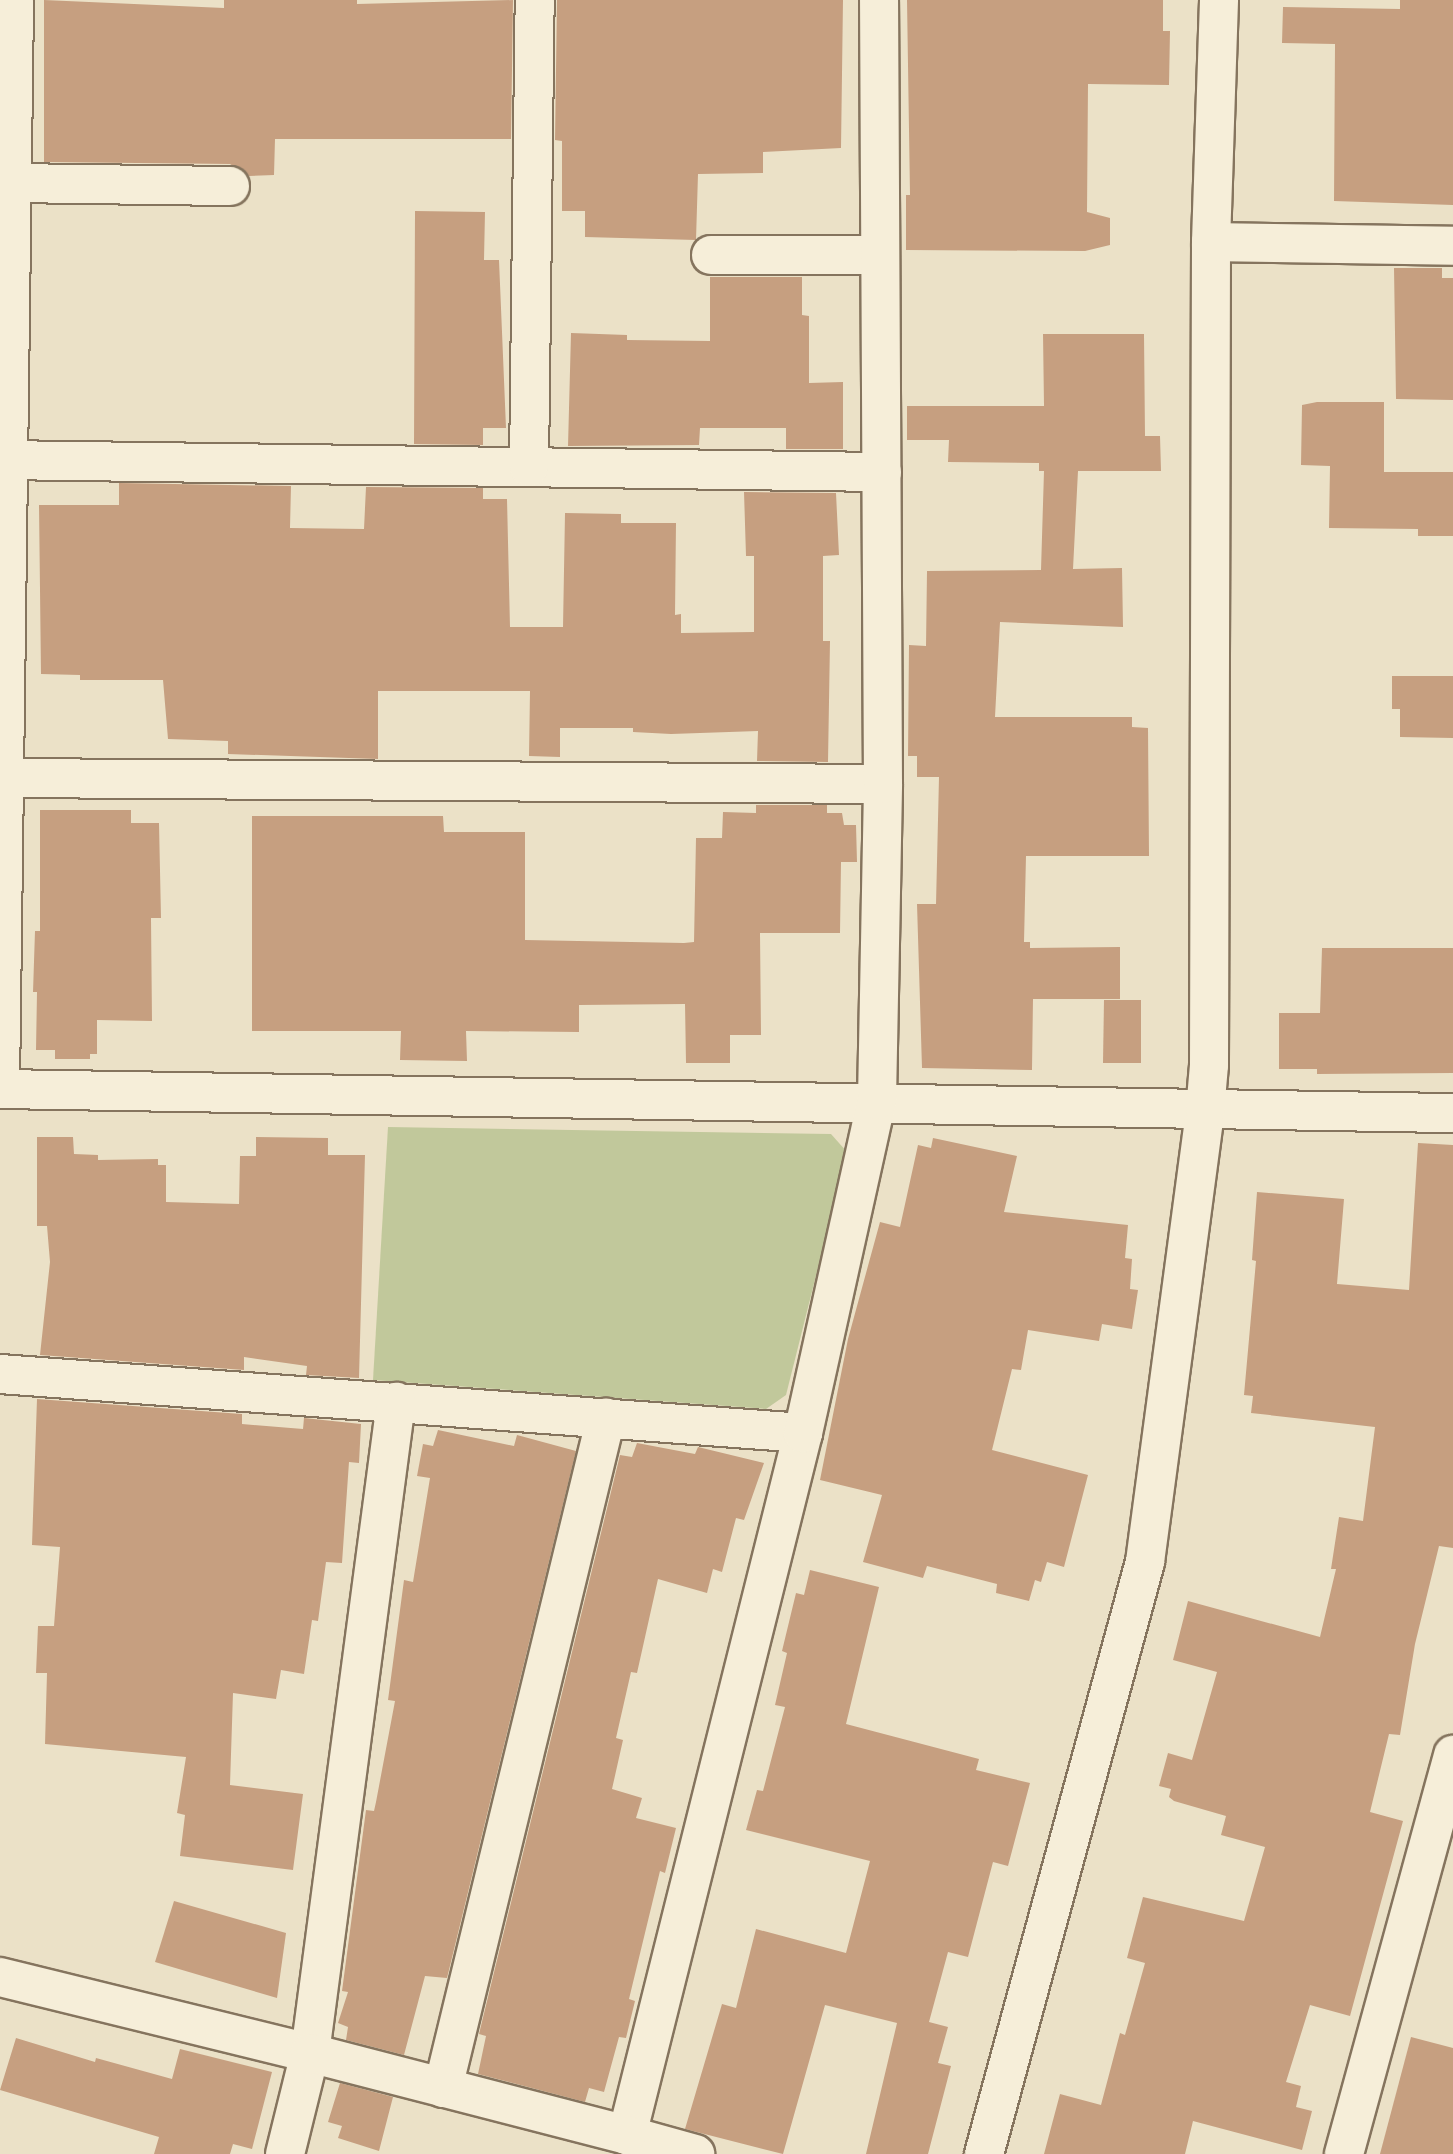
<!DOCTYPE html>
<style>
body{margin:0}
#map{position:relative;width:1453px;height:2154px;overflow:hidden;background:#ebe1c7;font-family:"Playfair Display",serif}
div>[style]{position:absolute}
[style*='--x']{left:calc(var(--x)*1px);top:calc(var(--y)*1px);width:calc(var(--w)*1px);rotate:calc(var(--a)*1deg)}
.green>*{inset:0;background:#c1c89b}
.building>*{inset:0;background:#c69f80}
.roads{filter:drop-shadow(2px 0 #85745e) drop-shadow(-2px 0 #85745e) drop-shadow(0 2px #85745e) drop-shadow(0 -2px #85745e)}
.minor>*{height:38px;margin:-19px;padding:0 19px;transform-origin:19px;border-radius:19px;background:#f6eed9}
span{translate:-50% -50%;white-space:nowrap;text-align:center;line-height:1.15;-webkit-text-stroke:6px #f3ebd6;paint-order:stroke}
</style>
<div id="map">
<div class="green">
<i style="clip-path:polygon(388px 1127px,831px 1134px,847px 1152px,786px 1395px,766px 1409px,373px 1380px)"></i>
</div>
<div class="building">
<i style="clip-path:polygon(44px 0,224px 8px,224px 0,357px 0,357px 4px,513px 0,511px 139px,275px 139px,274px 175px,249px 176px,230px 164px,44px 162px)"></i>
<i style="clip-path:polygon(557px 0,843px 0,841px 148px,763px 152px,763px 173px,698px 174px,696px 240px,585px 237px,585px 211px,562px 211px,562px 141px,555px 140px)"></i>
<i style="clip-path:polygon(907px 0,1163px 0,1163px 31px,1170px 31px,1169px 85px,1088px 84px,1087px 212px,1110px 218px,1110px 245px,1085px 251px,906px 250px,906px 195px,910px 195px)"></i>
<i style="clip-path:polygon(1400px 0,1453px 0,1453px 205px,1334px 201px,1335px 44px,1282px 43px,1283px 7px,1400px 9px)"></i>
<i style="clip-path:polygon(415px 211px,485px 212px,484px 260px,499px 260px,506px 428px,483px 428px,483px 445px,414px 444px)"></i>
<i style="clip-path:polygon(1394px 268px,1442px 268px,1442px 278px,1453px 278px,1453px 400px,1396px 399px)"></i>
<i style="clip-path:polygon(710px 277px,802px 277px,802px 315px,809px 316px,809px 383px,843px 382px,843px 449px,786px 449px,786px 428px,700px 428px,699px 445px,568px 446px,571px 333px,627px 335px,627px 340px,710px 341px)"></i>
<i style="clip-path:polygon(1043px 334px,1144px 334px,1145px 436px,1160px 436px,1161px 471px,1078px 471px,1073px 569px,1122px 568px,1123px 627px,1000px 622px,995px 717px,1132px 717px,1132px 727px,1148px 728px,1149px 856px,1026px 856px,1024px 942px,1030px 942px,1030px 948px,1120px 947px,1120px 999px,1033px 999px,1032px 1070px,922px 1068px,917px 904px,936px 904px,939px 777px,917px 777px,917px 756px,908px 756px,909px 645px,926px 646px,927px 571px,1041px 570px,1044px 471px,1039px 471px,1039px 463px,948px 462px,949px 440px,907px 440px,907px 406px,1044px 406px)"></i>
<i style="clip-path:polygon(1317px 402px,1384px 402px,1384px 472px,1453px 472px,1453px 536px,1418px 536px,1418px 529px,1329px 528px,1330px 466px,1301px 465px,1302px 405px)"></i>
<i style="clip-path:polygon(119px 483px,291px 486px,290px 528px,364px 529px,366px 487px,483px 488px,483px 499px,507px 499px,510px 627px,563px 627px,565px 513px,621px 514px,621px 523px,676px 523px,675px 615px,681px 614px,681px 633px,754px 632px,754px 556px,746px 556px,744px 492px,836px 493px,839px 555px,823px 556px,823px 641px,830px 641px,828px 762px,757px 761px,758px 731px,671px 734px,633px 732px,633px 728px,560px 728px,560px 757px,529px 756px,530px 691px,378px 691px,378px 759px,228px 754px,228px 741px,168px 739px,163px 680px,80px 680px,80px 675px,41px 674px,39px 505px,119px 505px)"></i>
<i style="clip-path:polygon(1392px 676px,1453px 676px,1453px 738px,1400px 737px,1400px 709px,1392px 709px)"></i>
<i style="clip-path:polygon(756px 805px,827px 805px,827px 813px,842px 813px,844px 825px,856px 825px,857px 862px,841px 862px,840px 933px,760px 933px,761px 1035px,730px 1035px,730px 1063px,686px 1063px,685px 1004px,579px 1005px,579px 1032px,466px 1031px,467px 1061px,400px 1060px,401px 1031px,252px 1031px,252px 816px,443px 816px,444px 832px,525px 832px,525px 940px,684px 943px,694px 942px,696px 838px,722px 838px,723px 812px,756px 813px)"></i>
<i style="clip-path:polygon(40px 810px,131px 810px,131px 823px,159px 823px,161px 918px,151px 918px,152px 1021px,97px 1020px,97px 1054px,90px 1054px,90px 1059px,55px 1059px,55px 1050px,36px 1050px,37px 992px,33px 992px,35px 931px,40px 931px)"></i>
<i style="clip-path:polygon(1322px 948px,1453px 948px,1453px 1073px,1317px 1074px,1317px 1069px,1279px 1069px,1279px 1013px,1320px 1013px)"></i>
<i style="clip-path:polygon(1104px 1000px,1141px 1000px,1141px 1063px,1103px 1063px)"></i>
<i style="clip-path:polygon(37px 1137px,73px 1137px,74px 1154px,98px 1155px,98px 1160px,158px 1159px,158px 1165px,166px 1165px,166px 1202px,239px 1204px,240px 1156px,256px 1156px,256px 1137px,328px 1138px,328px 1155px,365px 1155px,359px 1378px,306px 1375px,307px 1366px,244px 1357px,244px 1370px,40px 1355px,50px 1262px,47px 1226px,37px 1226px)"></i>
<i style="clip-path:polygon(933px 1138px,1017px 1156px,1004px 1212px,1128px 1225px,1125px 1258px,1132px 1259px,1130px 1289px,1138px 1290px,1132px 1329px,1102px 1324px,1099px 1341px,1028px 1330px,1021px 1370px,1012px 1369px,992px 1450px,1088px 1475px,1064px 1567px,1047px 1562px,1041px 1582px,1035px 1580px,1029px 1601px,996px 1593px,997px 1584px,927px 1566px,923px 1578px,863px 1562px,882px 1495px,820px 1480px,848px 1339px,880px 1222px,900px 1227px,918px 1145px,931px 1148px)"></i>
<i style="clip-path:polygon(1418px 1143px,1453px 1145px,1453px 1548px,1439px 1546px,1415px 1644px,1400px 1735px,1389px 1734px,1370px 1812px,1403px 1821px,1350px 2016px,1310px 2005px,1286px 2082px,1301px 2086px,1296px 2107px,1312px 2111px,1302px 2150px,1193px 2121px,1185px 2154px,1044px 2154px,1060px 2094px,1101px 2105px,1120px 2033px,1125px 2035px,1145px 1963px,1127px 1958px,1143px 1897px,1244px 1921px,1265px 1847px,1221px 1835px,1226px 1816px,1174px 1801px,1169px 1797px,1171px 1789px,1159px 1786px,1168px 1753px,1192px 1760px,1217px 1672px,1173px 1660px,1188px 1601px,1320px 1637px,1336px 1569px,1331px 1569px,1339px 1517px,1363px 1521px,1375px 1427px,1251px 1413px,1253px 1396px,1244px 1395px,1256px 1261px,1252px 1260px,1257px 1192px,1344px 1199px,1337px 1284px,1409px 1290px)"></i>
<i style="clip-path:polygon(37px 1399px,242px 1414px,242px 1424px,303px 1429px,304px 1418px,361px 1424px,359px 1463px,349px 1462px,342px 1563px,326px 1562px,318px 1621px,312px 1620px,304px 1674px,281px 1670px,276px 1699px,233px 1693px,230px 1785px,303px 1794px,293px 1870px,180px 1856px,185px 1815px,177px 1813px,186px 1757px,45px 1744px,47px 1673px,36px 1673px,38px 1626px,54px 1626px,60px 1547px,32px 1545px)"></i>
<i style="clip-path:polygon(438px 1430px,514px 1446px,517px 1435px,576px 1451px,447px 1978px,425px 1976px,404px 2055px,346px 2040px,348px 2027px,338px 2023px,348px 1992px,342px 1991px,366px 1810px,374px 1811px,376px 1802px,395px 1701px,388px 1700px,404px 1580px,413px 1582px,430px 1478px,417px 1476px,423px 1444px,433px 1446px)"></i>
<i style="clip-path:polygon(637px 1443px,695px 1454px,698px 1447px,764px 1463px,744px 1520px,736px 1518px,722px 1572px,713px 1569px,707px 1593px,658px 1579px,637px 1673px,631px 1672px,616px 1738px,623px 1740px,612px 1789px,642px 1798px,636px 1818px,676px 1828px,665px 1873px,660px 1871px,629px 1999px,635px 2001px,626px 2038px,619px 2037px,604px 2092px,589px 2088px,585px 2102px,478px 2074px,486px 2036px,479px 2034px,620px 1455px,632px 1457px)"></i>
<i style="clip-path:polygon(810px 1570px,879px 1587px,846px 1724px,979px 1759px,976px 1770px,1030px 1783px,1008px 1866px,993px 1862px,968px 1957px,948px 1952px,929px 2022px,948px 2027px,938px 2063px,951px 2066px,928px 2154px,866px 2154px,897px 2023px,825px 2005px,783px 2154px,685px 2129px,722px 2004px,736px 2008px,756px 1929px,846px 1953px,870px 1861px,746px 1830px,757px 1790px,763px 1791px,785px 1707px,775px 1705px,787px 1653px,782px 1651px,796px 1593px,804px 1595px)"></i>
<i style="clip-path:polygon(174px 1901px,286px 1933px,277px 1998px,155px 1962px)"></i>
<i style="clip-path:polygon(1411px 2037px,1453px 2048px,1453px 2154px,1380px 2154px)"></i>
<i style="clip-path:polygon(16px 2038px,95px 2062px,96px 2058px,172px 2079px,180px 2049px,272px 2072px,252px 2149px,233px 2144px,230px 2154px,154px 2154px,159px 2137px,0 2090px)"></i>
<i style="clip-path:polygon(340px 2083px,393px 2097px,379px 2151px,338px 2138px,342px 2126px,328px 2122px)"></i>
</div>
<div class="roads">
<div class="minor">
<i style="--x:12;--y:183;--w:218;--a:0.8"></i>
<i style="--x:1211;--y:242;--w:242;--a:0.9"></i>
<i style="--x:711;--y:255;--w:169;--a:0"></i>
<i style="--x:0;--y:460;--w:882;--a:0.78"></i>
<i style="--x:529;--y:467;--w:467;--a:-89.3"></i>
<i style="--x:5;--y:778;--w:878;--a:0.39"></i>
<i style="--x:0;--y:1086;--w:1086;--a:-89.26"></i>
<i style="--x:0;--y:1089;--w:1453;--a:0.95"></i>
<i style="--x:0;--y:1374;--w:805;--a:4.2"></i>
<i style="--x:803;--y:1433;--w:724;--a:104.07"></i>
<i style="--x:627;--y:2135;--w:71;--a:15.6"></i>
<i style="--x:803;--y:1433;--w:341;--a:-77.5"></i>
<i style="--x:877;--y:1100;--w:316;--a:-88.9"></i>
<i style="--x:883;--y:784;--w:784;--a:-90.29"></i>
<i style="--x:0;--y:1977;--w:319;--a:13.8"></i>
<i style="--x:310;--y:2053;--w:657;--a:-82.47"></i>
<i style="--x:443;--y:2088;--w:690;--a:-76.33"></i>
<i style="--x:285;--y:2154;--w:104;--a:-76.1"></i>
<i style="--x:310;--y:2053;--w:327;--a:14.5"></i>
<i style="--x:984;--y:2154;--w:614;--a:-74.79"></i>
<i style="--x:1145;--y:1562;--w:455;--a:-82.4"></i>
<i style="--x:1205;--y:1111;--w:46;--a:-85"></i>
<i style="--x:1209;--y:1065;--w:823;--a:-89.86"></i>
<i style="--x:1211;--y:242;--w:242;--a:-88.1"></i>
<i style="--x:1344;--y:2154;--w:414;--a:-74.7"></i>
</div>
</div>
</div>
